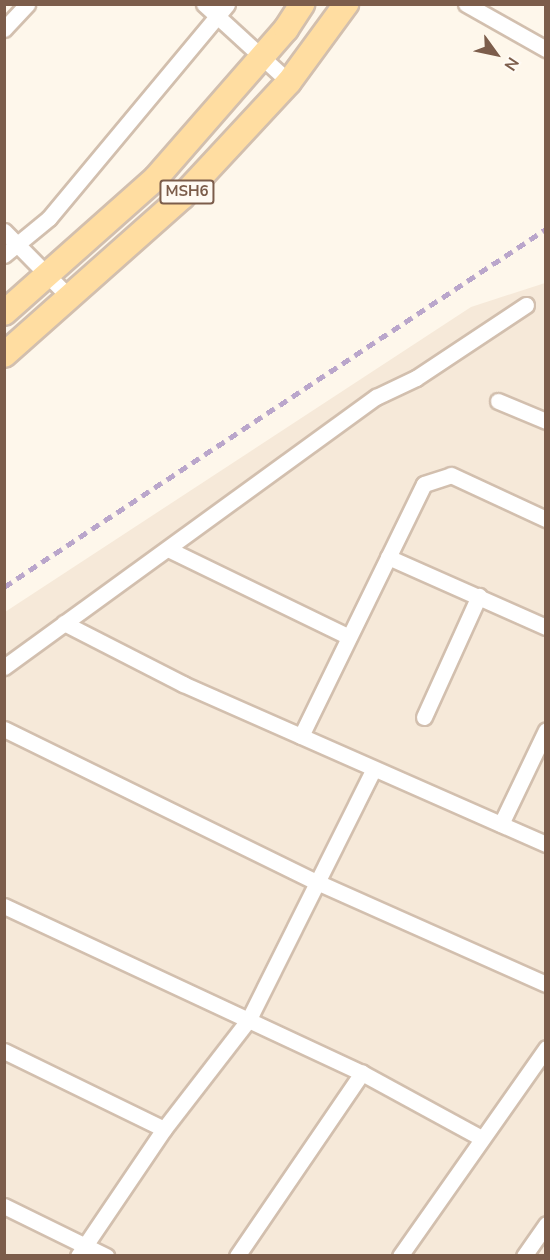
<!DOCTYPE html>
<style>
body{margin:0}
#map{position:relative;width:550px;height:1260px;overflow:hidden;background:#fef7eb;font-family:"Nunito Sans",sans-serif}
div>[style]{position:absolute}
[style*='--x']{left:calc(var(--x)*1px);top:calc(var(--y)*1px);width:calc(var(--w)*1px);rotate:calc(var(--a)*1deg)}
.residential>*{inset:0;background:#f6e9d9}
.roads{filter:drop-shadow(2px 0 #d2bfae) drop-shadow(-2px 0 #d2bfae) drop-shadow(0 2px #d2bfae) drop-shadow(0 -2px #d2bfae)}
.street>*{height:15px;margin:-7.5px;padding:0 7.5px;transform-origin:7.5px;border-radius:7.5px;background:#fff}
.primary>*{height:24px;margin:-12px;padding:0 12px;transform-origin:12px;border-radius:12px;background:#ffdda1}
.rail>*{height:4.5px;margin-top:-2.25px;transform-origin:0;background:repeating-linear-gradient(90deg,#baa6cb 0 9px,transparent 0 15px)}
span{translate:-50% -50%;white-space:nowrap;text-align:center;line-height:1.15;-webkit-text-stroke:6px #fffaf3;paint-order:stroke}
.shield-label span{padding:2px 4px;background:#fffaf3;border:2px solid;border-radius:4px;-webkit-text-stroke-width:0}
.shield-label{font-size:15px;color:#7c5d4b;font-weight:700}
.frame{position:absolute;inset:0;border:6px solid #7c5d4b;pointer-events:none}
.north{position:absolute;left:466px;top:24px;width:60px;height:60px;-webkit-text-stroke:4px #fffaf3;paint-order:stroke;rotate:123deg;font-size:16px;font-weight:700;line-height:24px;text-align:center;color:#7c5d4b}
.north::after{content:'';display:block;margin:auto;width:21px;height:27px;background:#7c5d4b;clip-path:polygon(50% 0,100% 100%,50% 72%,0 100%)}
</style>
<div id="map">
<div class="residential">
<i style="clip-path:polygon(545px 283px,545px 1255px,5px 1256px,5px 612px,471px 307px)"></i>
</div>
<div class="roads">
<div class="street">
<i style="--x:204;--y:4;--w:115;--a:42.5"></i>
<i style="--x:466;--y:4;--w:92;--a:29.4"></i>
<i style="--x:4;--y:29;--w:34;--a:-47"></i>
<i style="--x:4;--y:231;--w:94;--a:45.4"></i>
<i style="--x:4;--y:255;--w:58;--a:-39.4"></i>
<i style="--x:49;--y:218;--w:278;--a:-50.2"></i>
<i style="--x:498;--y:401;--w:52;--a:22.6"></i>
<i style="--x:168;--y:549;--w:201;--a:25.9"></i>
<i style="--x:388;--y:557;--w:173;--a:23.9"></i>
<i style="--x:64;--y:623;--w:134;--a:27.1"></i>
<i style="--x:183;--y:684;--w:397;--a:23.8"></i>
<i style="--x:4;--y:667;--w:460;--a:-36"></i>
<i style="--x:376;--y:397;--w:44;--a:-25.4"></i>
<i style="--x:416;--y:378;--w:132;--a:-33.6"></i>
<i style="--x:424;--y:717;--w:133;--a:-65.6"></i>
<i style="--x:4;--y:729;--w:351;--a:26.1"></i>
<i style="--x:319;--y:883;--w:248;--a:24"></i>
<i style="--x:301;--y:736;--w:280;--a:-64"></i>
<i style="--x:424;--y:484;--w:28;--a:-18"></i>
<i style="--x:451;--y:475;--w:105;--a:24.9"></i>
<i style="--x:501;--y:824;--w:104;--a:-64.4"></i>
<i style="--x:4;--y:906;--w:395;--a:25"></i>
<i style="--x:362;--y:1073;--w:136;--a:28.6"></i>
<i style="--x:4;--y:1051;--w:178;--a:26"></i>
<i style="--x:4;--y:1206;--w:114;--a:26.1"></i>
<i style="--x:78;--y:1256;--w:153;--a:-55.9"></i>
<i style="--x:164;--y:1129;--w:139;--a:-52.3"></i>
<i style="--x:249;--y:1019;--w:278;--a:-63.5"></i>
<i style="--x:237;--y:1256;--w:222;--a:-55.7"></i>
<i style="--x:400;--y:1256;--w:254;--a:-54.9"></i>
<i style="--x:524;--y:1256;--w:39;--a:-55"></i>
</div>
<div class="primary">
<i style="--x:4;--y:313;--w:203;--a:-41.6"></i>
<i style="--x:156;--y:178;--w:198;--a:-48.9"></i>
<i style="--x:286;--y:29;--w:30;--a:-57"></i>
<i style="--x:4;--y:355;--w:238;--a:-41.6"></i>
<i style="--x:182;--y:197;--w:157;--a:-47.1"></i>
<i style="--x:289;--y:82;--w:97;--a:-53.8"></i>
</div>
</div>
<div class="rail">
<i style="--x:4;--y:587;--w:650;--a:-33.45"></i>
</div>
<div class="shield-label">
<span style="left:187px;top:192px">MSH6</span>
</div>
<div class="frame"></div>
<div class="north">N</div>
</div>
